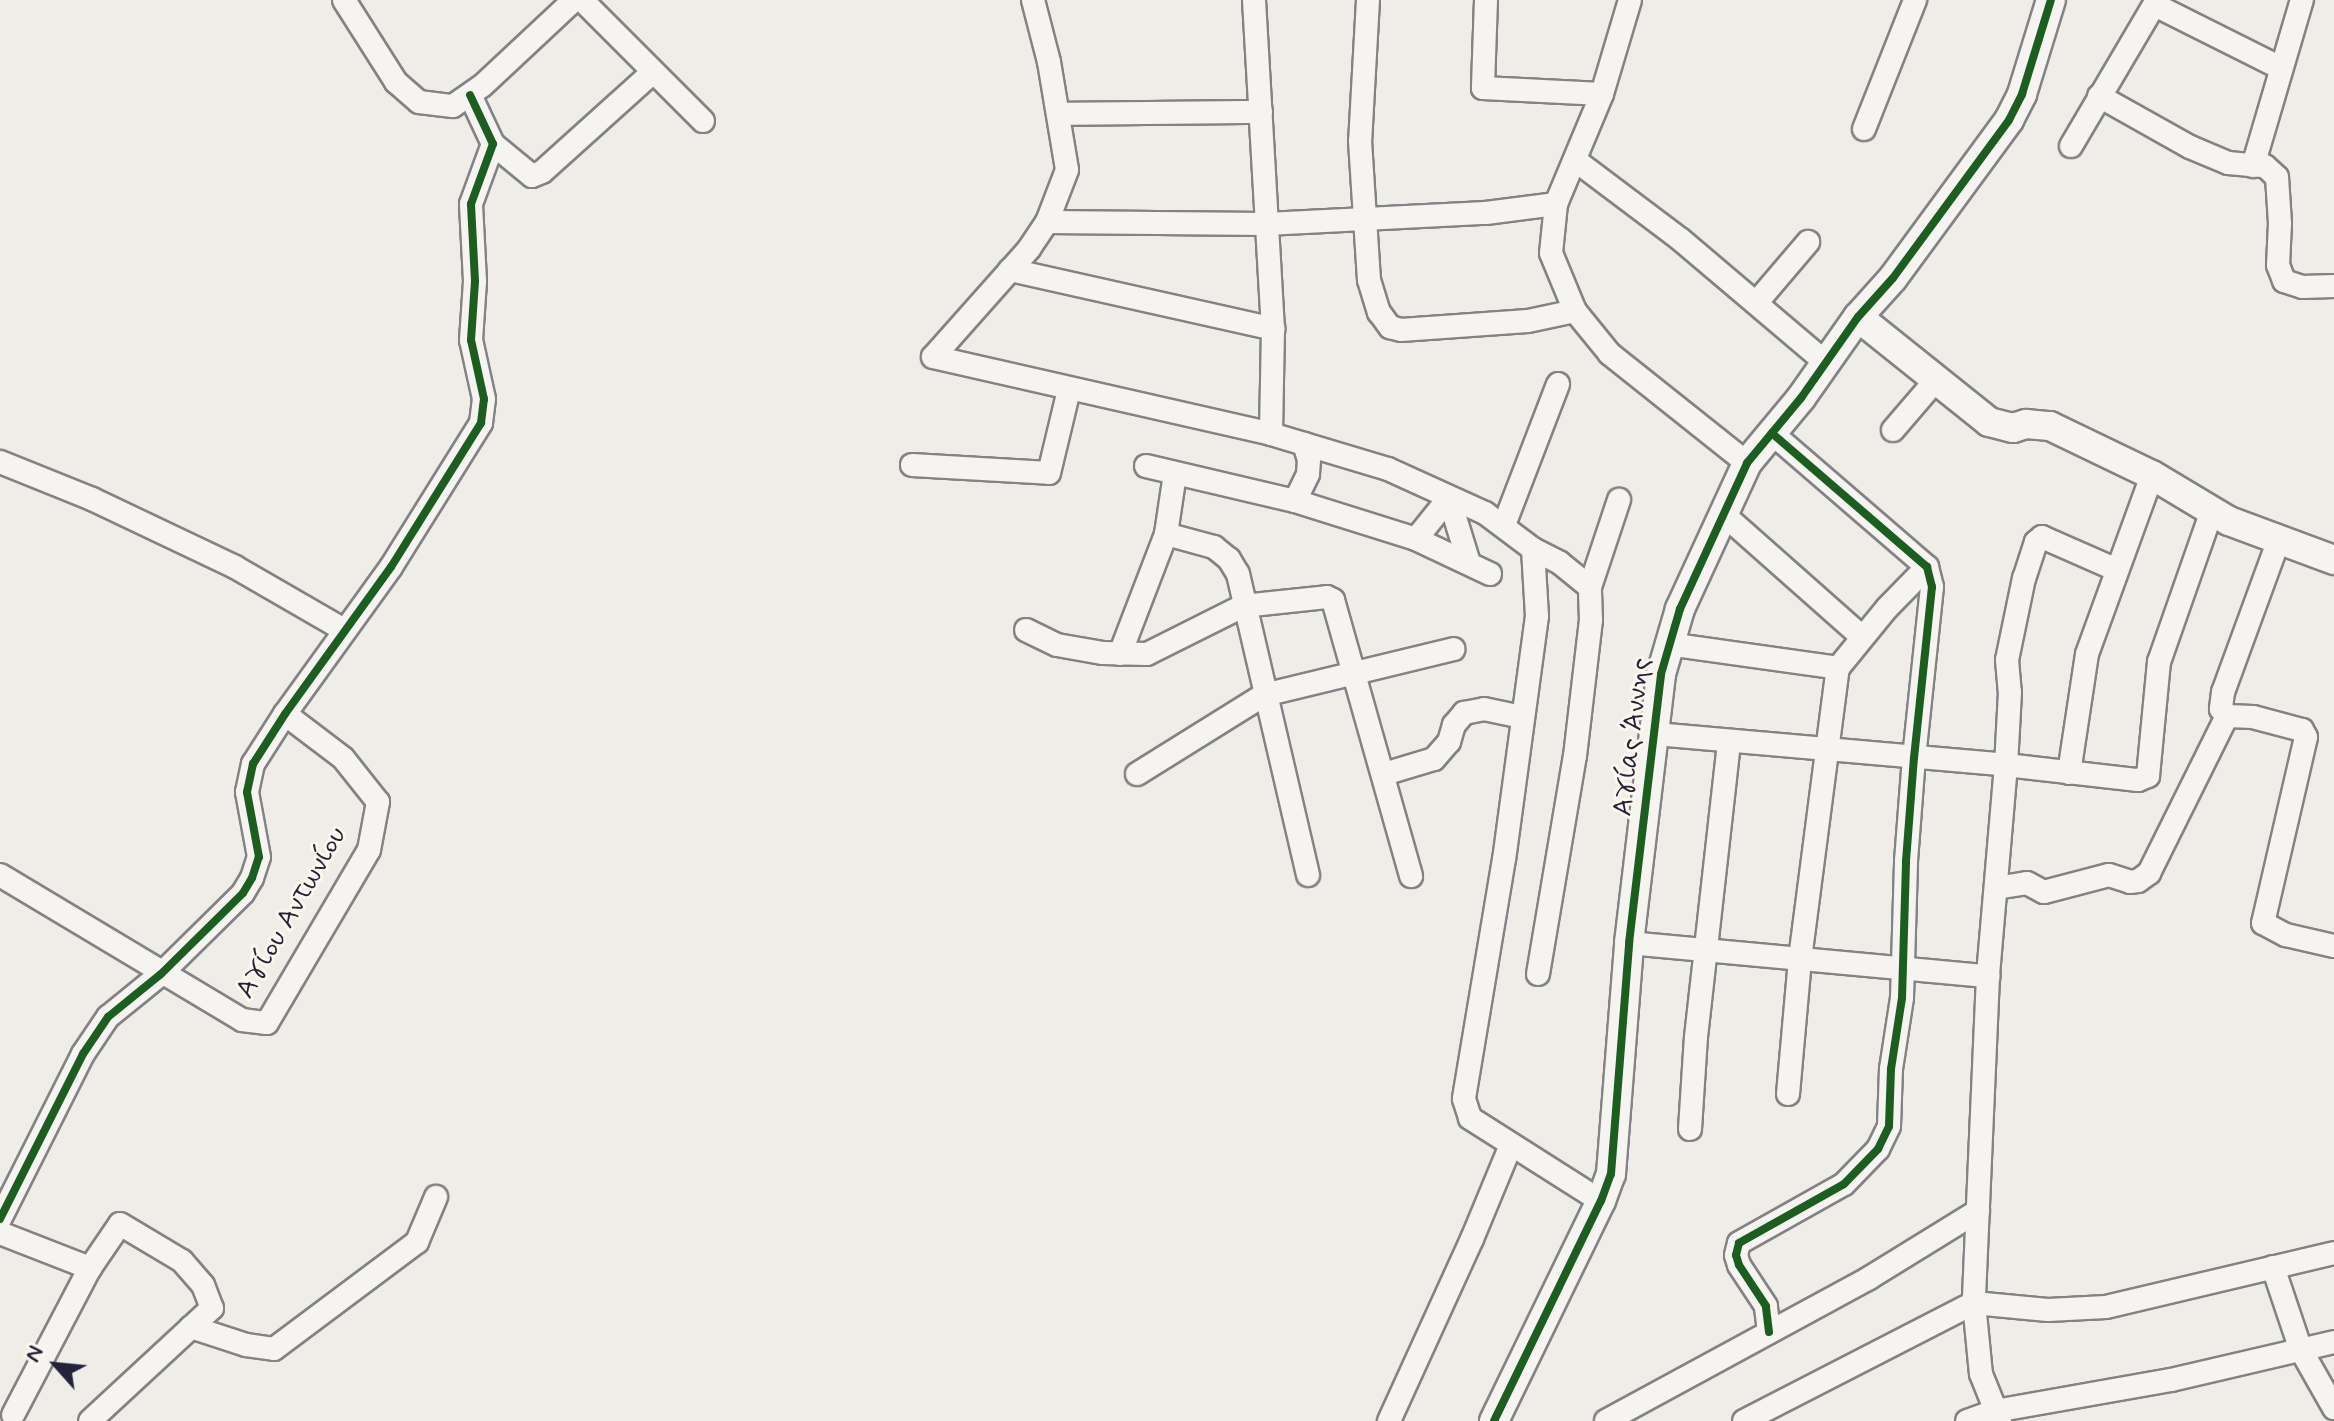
<!DOCTYPE html>
<meta charset="utf-8">
<style>
body{margin:0}
#map{position:relative;width:2334px;height:1421px;overflow:hidden;background:#efede8;font-family:Mynerve,sans-serif}
div>[style]{position:absolute}
[style*='--x']{left:calc(var(--x)*1px);top:calc(var(--y)*1px);width:calc(var(--w)*1px);rotate:calc(var(--a)*1deg)}
.roads{filter:drop-shadow(2px 0 #838284) drop-shadow(-2px 0 #838284) drop-shadow(0 2px #838284) drop-shadow(0 -2px #838284)}
.minor>*{height:22px;margin:-11px;padding:0 11px;transform-origin:11px;border-radius:11px;background:#f5f4f0}
.tertiary>*{height:28px;margin:-14px;padding:0 14px;transform-origin:14px;border-radius:14px;background:#f5f4f0}
.cycleway>*{height:8px;margin:-4px;padding:0 4px;transform-origin:4px;border-radius:4px;background:#1b5e20}
span{translate:-50% -50%;white-space:nowrap;text-align:center;line-height:1.15;-webkit-text-stroke:6px #fbf7ec;paint-order:stroke}
.street-label{font-size:28px;color:#22223b}
.north{position:absolute;left:16px;top:1325px;width:80px;height:80px;-webkit-text-stroke:6px #fbf7ec;paint-order:stroke;rotate:297deg;font-size:22px;font-weight:700;line-height:32px;text-align:center;color:#22223b}
.north::after{content:'';display:block;margin:auto;width:28px;height:36px;background:#22223b;clip-path:polygon(50% 0,100% 100%,50% 72%,0 100%)}
</style>
<div id="map">
<div class="roads">
<div class="minor">
<i style="--x:344;--y:0;--w:97;--a:57.6"></i>
<i style="--x:396;--y:82;--w:30;--a:41"></i>
<i style="--x:419;--y:102;--w:34;--a:7"></i>
<i style="--x:453;--y:106;--w:35;--a:-35"></i>
<i style="--x:482;--y:86;--w:126;--a:-43.1"></i>
<i style="--x:582;--y:0;--w:171;--a:45"></i>
<i style="--x:1033;--y:0;--w:64;--a:75.5"></i>
<i style="--x:1049;--y:62;--w:109;--a:80.5"></i>
<i style="--x:1067;--y:170;--w:56;--a:111"></i>
<i style="--x:1047;--y:222;--w:32;--a:124"></i>
<i style="--x:1029;--y:249;--w:144;--a:131.6"></i>
<i style="--x:933;--y:357;--w:347;--a:12.8"></i>
<i style="--x:1254;--y:0;--w:330;--a:86.7"></i>
<i style="--x:1273;--y:329;--w:105;--a:91.1"></i>
<i style="--x:1271;--y:434;--w:122;--a:16.7"></i>
<i style="--x:1388;--y:469;--w:107;--a:24.4"></i>
<i style="--x:1485;--y:513;--w:60;--a:36.9"></i>
<i style="--x:1533;--y:549;--w:67;--a:86.6"></i>
<i style="--x:1537;--y:616;--w:245;--a:97.7"></i>
<i style="--x:1504;--y:859;--w:243;--a:99.5"></i>
<i style="--x:1464;--y:1099;--w:20;--a:72"></i>
<i style="--x:1470;--y:1118;--w:155;--a:32.4"></i>
<i style="--x:1368;--y:0;--w:141;--a:93.2"></i>
<i style="--x:1360;--y:141;--w:139;--a:86.3"></i>
<i style="--x:1369;--y:280;--w:34;--a:73"></i>
<i style="--x:1379;--y:312;--w:19;--a:54"></i>
<i style="--x:1390;--y:327;--w:11;--a:15"></i>
<i style="--x:1401;--y:330;--w:127;--a:-4.1"></i>
<i style="--x:1528;--y:321;--w:48;--a:-12"></i>
<i style="--x:1486;--y:0;--w:88;--a:92"></i>
<i style="--x:1483;--y:88;--w:119;--a:2.9"></i>
<i style="--x:1630;--y:0;--w:98;--a:106.6"></i>
<i style="--x:1602;--y:94;--w:119;--a:112.7"></i>
<i style="--x:1556;--y:204;--w:49;--a:95.8"></i>
<i style="--x:1551;--y:253;--w:63;--a:67.5"></i>
<i style="--x:1575;--y:311;--w:55;--a:50.9"></i>
<i style="--x:1610;--y:354;--w:175;--a:38.5"></i>
<i style="--x:2155;--y:5;--w:141;--a:26.6"></i>
<i style="--x:2099;--y:96;--w:104;--a:29.3"></i>
<i style="--x:2190;--y:147;--w:41;--a:22.8"></i>
<i style="--x:2228;--y:163;--w:37;--a:5"></i>
<i style="--x:2265;--y:166;--w:16;--a:43"></i>
<i style="--x:2277;--y:177;--w:46;--a:86.3"></i>
<i style="--x:2280;--y:223;--w:42;--a:92.7"></i>
<i style="--x:2278;--y:265;--w:17;--a:69"></i>
<i style="--x:2284;--y:281;--w:19;--a:18"></i>
<i style="--x:2302;--y:287;--w:32;--a:-2"></i>
<i style="--x:1058;--y:114;--w:203;--a:-0.6"></i>
<i style="--x:1864;--y:129;--w:139;--a:-68.4"></i>
<i style="--x:493;--y:144;--w:50;--a:39.4"></i>
<i style="--x:532;--y:176;--w:11;--a:-22"></i>
<i style="--x:542;--y:172;--w:149;--a:-42"></i>
<i style="--x:2071;--y:146;--w:169;--a:-59.5"></i>
<i style="--x:1575;--y:160;--w:131;--a:37"></i>
<i style="--x:1680;--y:239;--w:192;--a:40.3"></i>
<i style="--x:2253;--y:166;--w:173;--a:-73.6"></i>
<i style="--x:1047;--y:222;--w:219;--a:0.5"></i>
<i style="--x:1266;--y:224;--w:220;--a:-2.9"></i>
<i style="--x:1486;--y:213;--w:71;--a:-7.3"></i>
<i style="--x:1010;--y:270;--w:270;--a:12.6"></i>
<i style="--x:1757;--y:302;--w:79;--a:-49.6"></i>
<i style="--x:1893;--y:430;--w:65;--a:-49.4"></i>
<i style="--x:0;--y:462;--w:99;--a:21.9"></i>
<i style="--x:92;--y:499;--w:158;--a:25.4"></i>
<i style="--x:235;--y:567;--w:126;--a:30"></i>
<i style="--x:912;--y:465;--w:137;--a:3.3"></i>
<i style="--x:1049;--y:473;--w:85;--a:-76.5"></i>
<i style="--x:1146;--y:466;--w:153;--a:13.2"></i>
<i style="--x:1295;--y:501;--w:127;--a:17.4"></i>
<i style="--x:1416;--y:539;--w:82;--a:25.3"></i>
<i style="--x:1449;--y:498;--w:68;--a:72.9"></i>
<i style="--x:1295;--y:501;--w:30;--a:-64"></i>
<i style="--x:1308;--y:474;--w:14;--a:-86"></i>
<i style="--x:1309;--y:460;--w:17;--a:-107"></i>
<i style="--x:1722;--y:513;--w:187;--a:41.5"></i>
<i style="--x:1504;--y:525;--w:151;--a:-69"></i>
<i style="--x:1166;--y:534;--w:50;--a:15.2"></i>
<i style="--x:1214;--y:547;--w:19;--a:39"></i>
<i style="--x:1229;--y:559;--w:17;--a:59"></i>
<i style="--x:1238;--y:574;--w:309;--a:76.9"></i>
<i style="--x:1416;--y:539;--w:53;--a:-51.2"></i>
<i style="--x:2278;--y:542;--w:160;--a:110.1"></i>
<i style="--x:2223;--y:692;--w:17;--a:97"></i>
<i style="--x:2221;--y:709;--w:9;--a:49"></i>
<i style="--x:2227;--y:716;--w:26;--a:2"></i>
<i style="--x:2253;--y:717;--w:51;--a:14.9"></i>
<i style="--x:2302;--y:730;--w:8;--a:60"></i>
<i style="--x:2306;--y:737;--w:191;--a:103"></i>
<i style="--x:2263;--y:923;--w:26;--a:28"></i>
<i style="--x:2286;--y:935;--w:49;--a:12.9"></i>
<i style="--x:1533;--y:549;--w:30;--a:27"></i>
<i style="--x:1560;--y:563;--w:38;--a:39"></i>
<i style="--x:2117;--y:570;--w:82;--a:-156.3"></i>
<i style="--x:2042;--y:537;--w:8;--a:140"></i>
<i style="--x:2036;--y:542;--w:38;--a:108"></i>
<i style="--x:2024;--y:578;--w:84;--a:101.7"></i>
<i style="--x:2007;--y:660;--w:32;--a:85"></i>
<i style="--x:2010;--y:692;--w:73;--a:93.1"></i>
<i style="--x:2006;--y:765;--w:133;--a:6.5"></i>
<i style="--x:2138;--y:780;--w:11;--a:-22"></i>
<i style="--x:2148;--y:776;--w:115;--a:-84.5"></i>
<i style="--x:2159;--y:662;--w:160;--a:-70.7"></i>
<i style="--x:1026;--y:630;--w:34;--a:26"></i>
<i style="--x:1057;--y:645;--w:47;--a:9.9"></i>
<i style="--x:1103;--y:653;--w:44;--a:1.3"></i>
<i style="--x:1147;--y:654;--w:107;--a:-26.6"></i>
<i style="--x:1243;--y:606;--w:84;--a:-6.1"></i>
<i style="--x:1327;--y:597;--w:7;--a:27"></i>
<i style="--x:1333;--y:600;--w:287;--a:74.2"></i>
<i style="--x:1668;--y:644;--w:172;--a:8"></i>
<i style="--x:1120;--y:654;--w:129;--a:-69"></i>
<i style="--x:1166;--y:534;--w:61;--a:-81.5"></i>
<i style="--x:1655;--y:734;--w:352;--a:5"></i>
<i style="--x:2006;--y:765;--w:212;--a:94.9"></i>
<i style="--x:2069;--y:773;--w:120;--a:-81.4"></i>
<i style="--x:2087;--y:654;--w:190;--a:-70"></i>
<i style="--x:1137;--y:774;--w:150;--a:-31.9"></i>
<i style="--x:1264;--y:695;--w:195;--a:-13.6"></i>
<i style="--x:1384;--y:774;--w:52;--a:-16.7"></i>
<i style="--x:1434;--y:759;--w:23;--a:-49"></i>
<i style="--x:1449;--y:742;--w:18;--a:-74"></i>
<i style="--x:1454;--y:725;--w:16;--a:-50"></i>
<i style="--x:1464;--y:713;--w:20;--a:-11"></i>
<i style="--x:1484;--y:709;--w:40;--a:12"></i>
<i style="--x:0;--y:875;--w:282;--a:30.9"></i>
<i style="--x:242;--y:1020;--w:25;--a:7"></i>
<i style="--x:267;--y:1023;--w:201;--a:-59.5"></i>
<i style="--x:369;--y:850;--w:49;--a:-79.4"></i>
<i style="--x:378;--y:802;--w:56;--a:-128.5"></i>
<i style="--x:343;--y:758;--w:73;--a:-142.8"></i>
<i style="--x:1996;--y:888;--w:31;--a:-9"></i>
<i style="--x:2027;--y:883;--w:19;--a:28"></i>
<i style="--x:2044;--y:892;--w:67;--a:-14.7"></i>
<i style="--x:2109;--y:875;--w:22;--a:18"></i>
<i style="--x:2130;--y:882;--w:8;--a:-7"></i>
<i style="--x:2138;--y:881;--w:14;--a:-36"></i>
<i style="--x:2149;--y:873;--w:175;--a:-63.6"></i>
<i style="--x:1629;--y:943;--w:361;--a:5.3"></i>
<i style="--x:1988;--y:976;--w:327;--a:92.5"></i>
<i style="--x:1974;--y:1303;--w:71;--a:84.4"></i>
<i style="--x:1981;--y:1374;--w:51;--a:68"></i>
<i style="--x:1538;--y:974;--w:221;--a:-80.4"></i>
<i style="--x:1575;--y:756;--w:137;--a:-83.3"></i>
<i style="--x:1591;--y:620;--w:33;--a:-92"></i>
<i style="--x:1590;--y:587;--w:92;--a:-71.6"></i>
<i style="--x:1788;--y:1094;--w:136;--a:-84.9"></i>
<i style="--x:1800;--y:959;--w:293;--a:-82.6"></i>
<i style="--x:1838;--y:668;--w:77;--a:-50.8"></i>
<i style="--x:1887;--y:608;--w:57;--a:-45.7"></i>
<i style="--x:1690;--y:1129;--w:92;--a:-86.3"></i>
<i style="--x:1696;--y:1037;--w:298;--a:-83.6"></i>
<i style="--x:0;--y:1219;--w:185;--a:-63.3"></i>
<i style="--x:83;--y:1054;--w:45;--a:-56"></i>
<i style="--x:108;--y:1017;--w:68;--a:-39.1"></i>
<i style="--x:161;--y:974;--w:115;--a:-44.6"></i>
<i style="--x:243;--y:893;--w:17;--a:-59"></i>
<i style="--x:252;--y:878;--w:22;--a:-72"></i>
<i style="--x:259;--y:857;--w:66;--a:-100.5"></i>
<i style="--x:247;--y:792;--w:29;--a:-78"></i>
<i style="--x:253;--y:764;--w:59;--a:-57.4"></i>
<i style="--x:285;--y:714;--w:181;--a:-54.2"></i>
<i style="--x:391;--y:567;--w:170;--a:-58"></i>
<i style="--x:481;--y:423;--w:24;--a:-83"></i>
<i style="--x:484;--y:399;--w:60;--a:-102.4"></i>
<i style="--x:471;--y:340;--w:59;--a:-86.1"></i>
<i style="--x:475;--y:281;--w:77;--a:-93"></i>
<i style="--x:471;--y:204;--w:64;--a:-69.9"></i>
<i style="--x:493;--y:144;--w:54;--a:-115.1"></i>
<i style="--x:0;--y:1233;--w:97;--a:21.3"></i>
<i style="--x:90;--y:1268;--w:53;--a:-55.7"></i>
<i style="--x:120;--y:1224;--w:72;--a:30.8"></i>
<i style="--x:182;--y:1261;--w:32;--a:49"></i>
<i style="--x:203;--y:1285;--w:25;--a:69"></i>
<i style="--x:212;--y:1308;--w:166;--a:137.2"></i>
<i style="--x:2273;--y:1267;--w:88;--a:71.4"></i>
<i style="--x:2301;--y:1350;--w:67;--a:60.4"></i>
<i style="--x:191;--y:1327;--w:58;--a:18.1"></i>
<i style="--x:246;--y:1345;--w:28;--a:8"></i>
<i style="--x:274;--y:1349;--w:179;--a:-36.8"></i>
<i style="--x:417;--y:1242;--w:49;--a:-67.1"></i>
<i style="--x:1769;--y:1332;--w:26;--a:-97"></i>
<i style="--x:1766;--y:1306;--w:49;--a:-123.4"></i>
<i style="--x:1739;--y:1265;--w:10;--a:-107"></i>
<i style="--x:1736;--y:1255;--w:12;--a:-76"></i>
<i style="--x:1739;--y:1243;--w:120;--a:-29.3"></i>
<i style="--x:1844;--y:1184;--w:49;--a:-45.8"></i>
<i style="--x:1878;--y:1149;--w:25;--a:-64"></i>
<i style="--x:1889;--y:1126;--w:57;--a:-88"></i>
<i style="--x:1891;--y:1069;--w:72;--a:-81.2"></i>
<i style="--x:1902;--y:998;--w:137;--a:-88.3"></i>
<i style="--x:1906;--y:861;--w:103;--a:-85.6"></i>
<i style="--x:1914;--y:758;--w:172;--a:-84"></i>
<i style="--x:1932;--y:587;--w:21;--a:-104"></i>
<i style="--x:1927;--y:567;--w:205;--a:-139.2"></i>
<i style="--x:13;--y:1415;--w:166;--a:-62.4"></i>
<i style="--x:1389;--y:1421;--w:200;--a:-65.5"></i>
<i style="--x:1472;--y:1239;--w:102;--a:-67.5"></i>
<i style="--x:1606;--y:1421;--w:299;--a:-28.5"></i>
<i style="--x:1869;--y:1278;--w:128;--a:-31.6"></i>
<i style="--x:1744;--y:1421;--w:259;--a:-27.2"></i>
<i style="--x:1974;--y:1303;--w:74;--a:5.4"></i>
<i style="--x:2048;--y:1310;--w:58;--a:-3"></i>
<i style="--x:2106;--y:1307;--w:234;--a:-13.3"></i>
<i style="--x:1967;--y:1421;--w:30;--a:-20"></i>
<i style="--x:1995;--y:1411;--w:179;--a:-10"></i>
<i style="--x:2171;--y:1380;--w:167;--a:-13.1"></i>
</div>
<div class="tertiary">
<i style="--x:1858;--y:317;--w:168;--a:38.7"></i>
<i style="--x:1989;--y:422;--w:25;--a:14"></i>
<i style="--x:2013;--y:428;--w:14;--a:-17"></i>
<i style="--x:2026;--y:424;--w:24;--a:5"></i>
<i style="--x:2050;--y:426;--w:113;--a:25.7"></i>
<i style="--x:2152;--y:475;--w:90;--a:30.9"></i>
<i style="--x:2229;--y:521;--w:112;--a:20.4"></i>
<i style="--x:1494;--y:1421;--w:245;--a:-64.1"></i>
<i style="--x:1601;--y:1201;--w:29;--a:-70"></i>
<i style="--x:1611;--y:1174;--w:232;--a:-85.5"></i>
<i style="--x:1629;--y:943;--w:271;--a:-83.2"></i>
<i style="--x:1661;--y:674;--w:68;--a:-73.7"></i>
<i style="--x:1680;--y:609;--w:161;--a:-65.3"></i>
<i style="--x:1747;--y:463;--w:85;--a:-50.3"></i>
<i style="--x:1801;--y:398;--w:99;--a:-54.9"></i>
<i style="--x:1858;--y:317;--w:52;--a:-48.1"></i>
<i style="--x:1893;--y:278;--w:196;--a:-53.7"></i>
<i style="--x:2009;--y:120;--w:29;--a:-63"></i>
<i style="--x:2022;--y:94;--w:98;--a:-72.9"></i>
</div>
</div>
<div class="cycleway">
<i style="--x:0;--y:1219;--w:185;--a:-63.3"></i>
<i style="--x:83;--y:1054;--w:45;--a:-56"></i>
<i style="--x:108;--y:1017;--w:68;--a:-39.1"></i>
<i style="--x:161;--y:974;--w:115;--a:-44.6"></i>
<i style="--x:243;--y:893;--w:17;--a:-59"></i>
<i style="--x:252;--y:878;--w:22;--a:-72"></i>
<i style="--x:259;--y:857;--w:66;--a:-100.5"></i>
<i style="--x:247;--y:792;--w:29;--a:-78"></i>
<i style="--x:253;--y:764;--w:59;--a:-57.4"></i>
<i style="--x:285;--y:714;--w:181;--a:-54.2"></i>
<i style="--x:391;--y:567;--w:170;--a:-58"></i>
<i style="--x:481;--y:423;--w:24;--a:-83"></i>
<i style="--x:484;--y:399;--w:60;--a:-102.4"></i>
<i style="--x:471;--y:340;--w:59;--a:-86.1"></i>
<i style="--x:475;--y:281;--w:77;--a:-93"></i>
<i style="--x:471;--y:204;--w:64;--a:-69.9"></i>
<i style="--x:493;--y:144;--w:54;--a:-115.1"></i>
<i style="--x:1769;--y:1332;--w:26;--a:-97"></i>
<i style="--x:1766;--y:1306;--w:49;--a:-123.4"></i>
<i style="--x:1739;--y:1265;--w:10;--a:-107"></i>
<i style="--x:1736;--y:1255;--w:12;--a:-76"></i>
<i style="--x:1739;--y:1243;--w:120;--a:-29.3"></i>
<i style="--x:1844;--y:1184;--w:49;--a:-45.8"></i>
<i style="--x:1878;--y:1149;--w:25;--a:-64"></i>
<i style="--x:1889;--y:1126;--w:57;--a:-88"></i>
<i style="--x:1891;--y:1069;--w:72;--a:-81.2"></i>
<i style="--x:1902;--y:998;--w:137;--a:-88.3"></i>
<i style="--x:1906;--y:861;--w:103;--a:-85.6"></i>
<i style="--x:1914;--y:758;--w:172;--a:-84"></i>
<i style="--x:1932;--y:587;--w:21;--a:-104"></i>
<i style="--x:1927;--y:567;--w:205;--a:-139.2"></i>
<i style="--x:1494;--y:1421;--w:245;--a:-64.1"></i>
<i style="--x:1601;--y:1201;--w:29;--a:-70"></i>
<i style="--x:1611;--y:1174;--w:232;--a:-85.5"></i>
<i style="--x:1629;--y:943;--w:271;--a:-83.2"></i>
<i style="--x:1661;--y:674;--w:68;--a:-73.7"></i>
<i style="--x:1680;--y:609;--w:161;--a:-65.3"></i>
<i style="--x:1747;--y:463;--w:85;--a:-50.3"></i>
<i style="--x:1801;--y:398;--w:99;--a:-54.9"></i>
<i style="--x:1858;--y:317;--w:52;--a:-48.1"></i>
<i style="--x:1893;--y:278;--w:196;--a:-53.7"></i>
<i style="--x:2009;--y:120;--w:29;--a:-63"></i>
<i style="--x:2022;--y:94;--w:98;--a:-72.9"></i>
</div>
<div class="street-label">
<span style="left:1633px;top:737px;rotate:-83deg">Αγίας Άννης</span>
<span style="left:292px;top:913px;rotate:-60deg">Αγίου Αντωνίου</span>
</div>
<div class="north">N</div>
</div>
